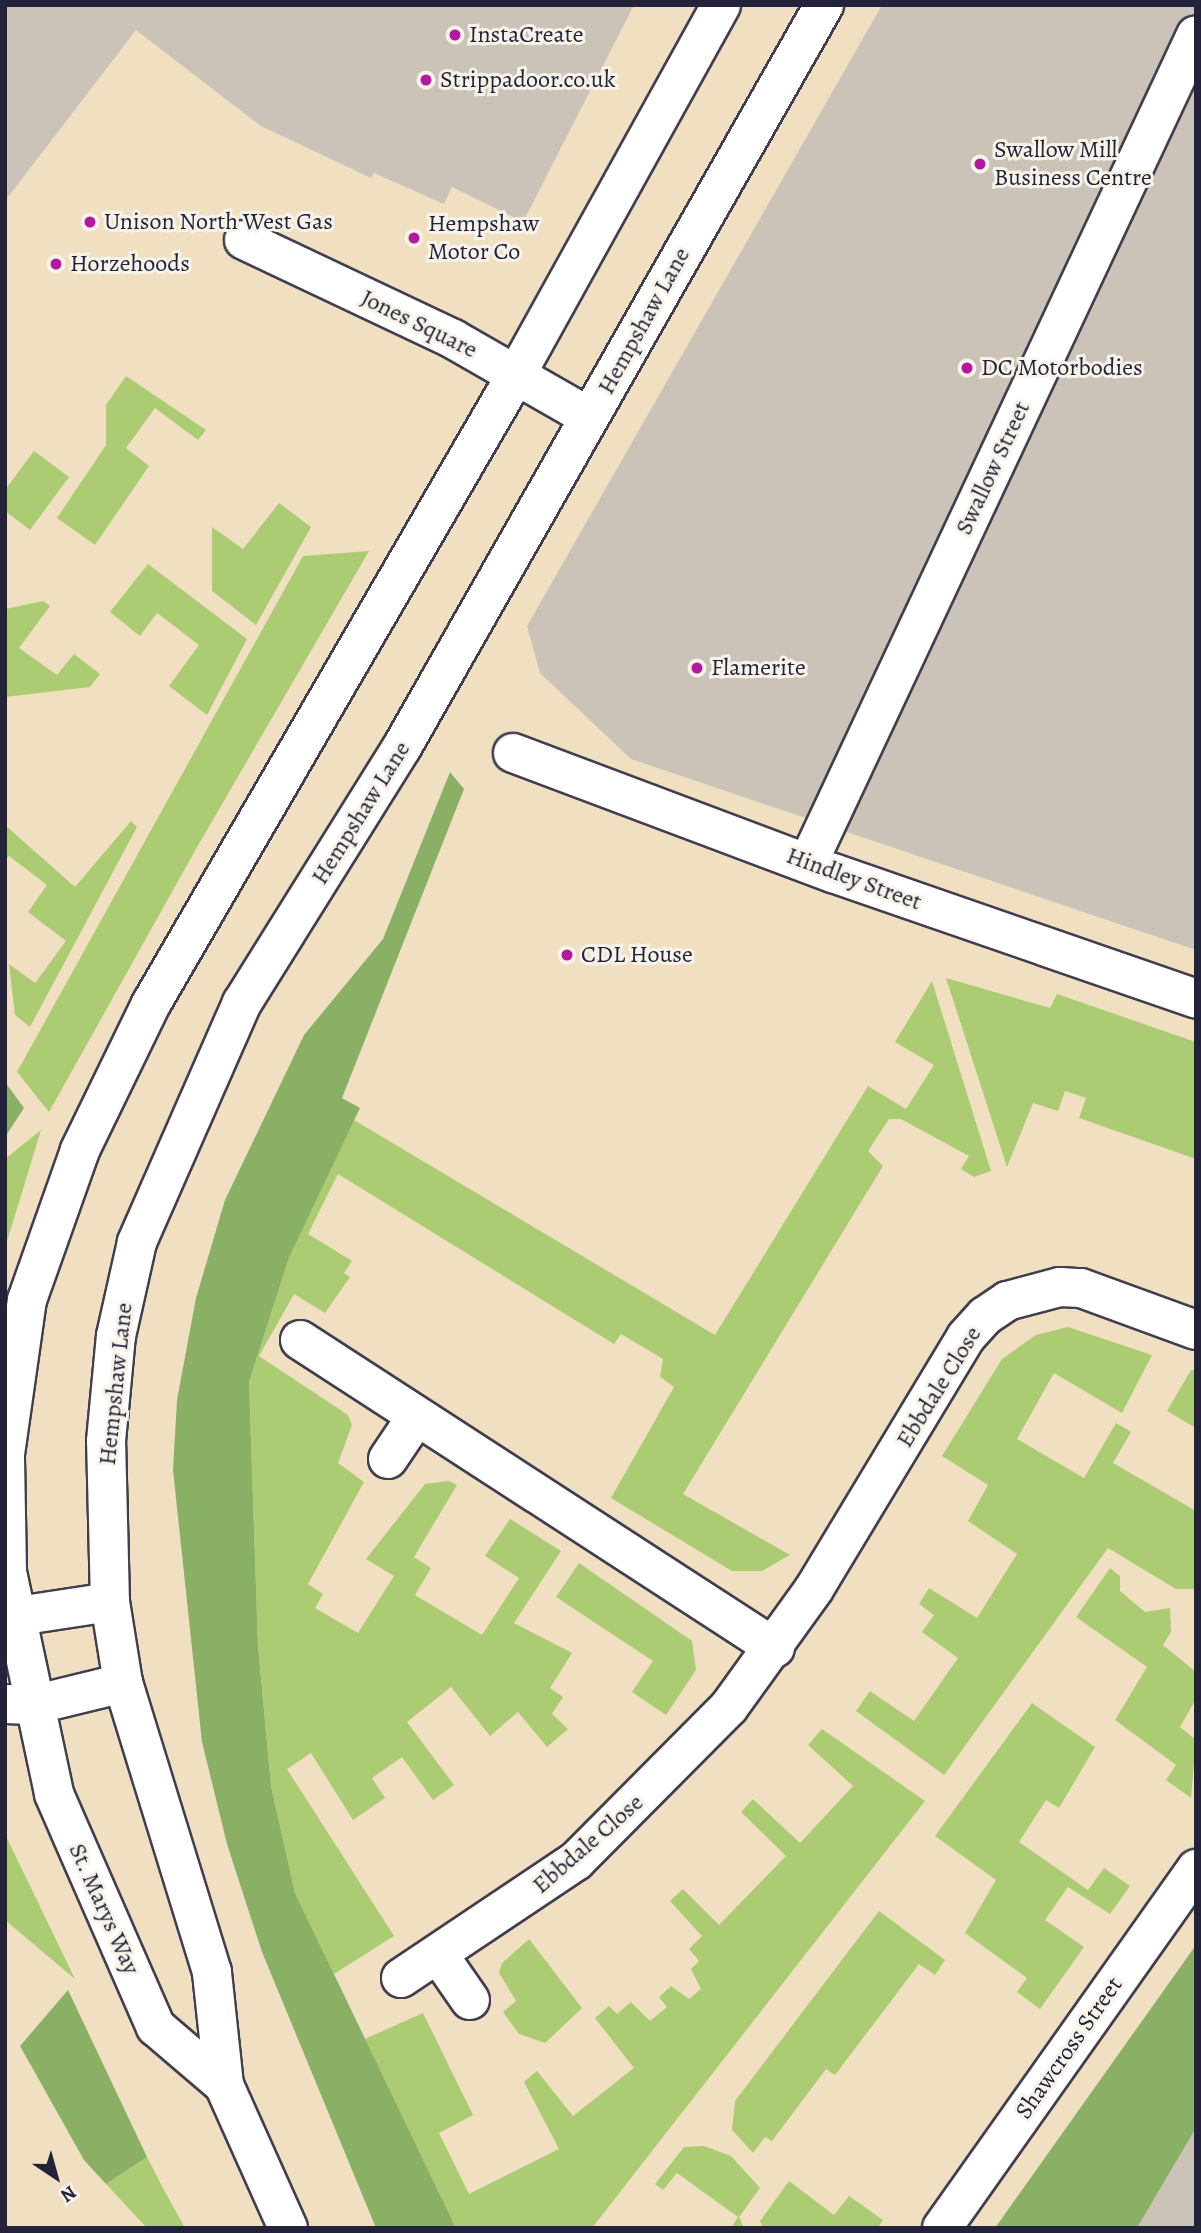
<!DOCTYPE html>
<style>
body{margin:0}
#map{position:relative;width:1201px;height:2233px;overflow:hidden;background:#f0e0c1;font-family:Alegreya,serif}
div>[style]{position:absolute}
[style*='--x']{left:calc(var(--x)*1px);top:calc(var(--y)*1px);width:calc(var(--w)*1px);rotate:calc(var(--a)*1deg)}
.industrial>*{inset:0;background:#cbc2b8}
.green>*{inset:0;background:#accc73}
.forest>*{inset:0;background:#89b065}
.roads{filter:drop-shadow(2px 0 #413e4f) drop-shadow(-2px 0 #413e4f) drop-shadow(0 2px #413e4f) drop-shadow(0 -2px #413e4f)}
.minor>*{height:38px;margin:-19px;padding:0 19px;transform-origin:19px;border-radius:19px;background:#fff}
.tertiary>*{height:38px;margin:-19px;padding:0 19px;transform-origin:19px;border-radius:19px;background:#fff}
.primary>*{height:38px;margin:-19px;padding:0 19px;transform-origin:19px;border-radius:19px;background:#fff}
.dots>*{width:19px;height:19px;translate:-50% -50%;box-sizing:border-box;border:4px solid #f7f3e8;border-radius:50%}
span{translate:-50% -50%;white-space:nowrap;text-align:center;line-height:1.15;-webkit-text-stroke:6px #f7f3e8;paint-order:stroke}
.poi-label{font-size:24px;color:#22223b}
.left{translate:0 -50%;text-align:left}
.street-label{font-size:24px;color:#22223b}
.frame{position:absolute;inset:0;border:7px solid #22223b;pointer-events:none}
.north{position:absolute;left:21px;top:2142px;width:70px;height:70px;-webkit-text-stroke:5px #f7f3e8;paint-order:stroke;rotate:144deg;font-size:19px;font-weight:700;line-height:28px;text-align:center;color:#22223b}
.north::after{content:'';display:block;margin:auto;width:24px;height:32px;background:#22223b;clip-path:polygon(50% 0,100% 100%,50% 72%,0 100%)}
</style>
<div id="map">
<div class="industrial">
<i style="clip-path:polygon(5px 5px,634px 5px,523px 222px,452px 187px,444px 204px,374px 173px,371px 178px,261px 126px,136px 30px,5px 201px)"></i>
<i style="clip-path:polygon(882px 5px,1196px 5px,1196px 950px,631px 759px,540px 673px,527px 626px)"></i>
<i style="clip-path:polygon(1196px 2128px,1196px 2228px,1137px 2228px,1158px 2193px)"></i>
</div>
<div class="green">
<i style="clip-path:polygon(126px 376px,206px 430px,198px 440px,155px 408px,126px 448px,149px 466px,95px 545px,57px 518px,106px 445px,106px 405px)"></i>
<i style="clip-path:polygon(34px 451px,69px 477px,30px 530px,5px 511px,5px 490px)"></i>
<i style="clip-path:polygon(279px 503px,311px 527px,256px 625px,212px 591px,212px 527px,243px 549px)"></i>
<i style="clip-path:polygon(369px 551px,196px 849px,49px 1112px,17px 1072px,303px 556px)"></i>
<i style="clip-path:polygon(148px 564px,247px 639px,207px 715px,169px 686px,199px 645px,157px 613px,140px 636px,110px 612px)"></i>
<i style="clip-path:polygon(43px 601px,50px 606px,19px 648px,57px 675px,74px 654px,100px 674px,90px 687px,5px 697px,5px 609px)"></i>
<i style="clip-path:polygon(131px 821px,137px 827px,30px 1027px,15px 1015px,9px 964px,35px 983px,66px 941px,28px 912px,47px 885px,9px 856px,5px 860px,5px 825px,75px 887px)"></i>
<i style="clip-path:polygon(946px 978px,1050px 1008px,1057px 994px,1196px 1042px,1196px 1159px,1079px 1118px,1086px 1098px,1065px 1091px,1058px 1111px,1033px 1103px,1007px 1167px)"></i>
<i style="clip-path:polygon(932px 981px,991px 1171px,974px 1177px,961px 1169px,969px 1156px,901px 1119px,889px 1119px,868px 1151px,883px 1166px,683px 1494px,790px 1555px,762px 1571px,732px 1571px,611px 1498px,674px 1387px,660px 1377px,663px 1359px,621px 1334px,614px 1344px,338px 1174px,308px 1234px,352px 1261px,344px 1273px,350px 1277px,325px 1313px,294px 1294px,259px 1356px,348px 1415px,352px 1425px,338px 1463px,364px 1482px,308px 1584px,323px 1594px,315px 1608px,358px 1633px,394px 1576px,366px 1559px,425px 1484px,449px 1481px,457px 1485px,414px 1557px,431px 1568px,415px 1595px,482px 1635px,519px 1578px,485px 1556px,510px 1519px,561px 1551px,514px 1623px,572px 1653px,550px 1688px,563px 1697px,552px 1714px,568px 1729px,547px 1747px,518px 1712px,490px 1736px,451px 1687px,407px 1722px,454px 1785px,433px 1800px,402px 1757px,372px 1778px,385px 1798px,353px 1820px,311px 1753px,287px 1769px,394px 1936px,334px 1974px,295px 1893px,271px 1786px,258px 1646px,249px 1382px,289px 1258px,354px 1120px,715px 1335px,868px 1086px,906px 1109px,934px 1065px,895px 1042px)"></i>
<i style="clip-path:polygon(41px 1130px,5px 1248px,5px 1159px)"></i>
<i style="clip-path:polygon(1068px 1327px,1152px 1355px,1122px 1413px,1054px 1373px,1017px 1439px,1084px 1478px,1116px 1423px,1131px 1432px,1113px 1463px,1196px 1511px,1196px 1589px,1176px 1589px,1108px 1548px,944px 1775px,856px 1711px,870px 1691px,914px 1721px,958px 1658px,922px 1632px,934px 1615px,919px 1604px,929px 1588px,977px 1618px,1017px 1554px,968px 1521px,988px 1485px,942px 1456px,1002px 1359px,1036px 1335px)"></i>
<i style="clip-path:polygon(1191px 1370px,1196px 1371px,1196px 1428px,1167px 1411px)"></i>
<i style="clip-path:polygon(579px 1563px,692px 1641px,696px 1670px,666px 1715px,632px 1692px,653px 1661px,556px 1597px)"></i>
<i style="clip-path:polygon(1110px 1568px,1120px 1576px,1120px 1591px,1145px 1612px,1170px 1608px,1171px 1632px,1163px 1645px,1196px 1672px,1196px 1699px,1180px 1727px,1196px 1740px,1191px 1798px,1166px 1780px,1176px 1765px,1115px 1720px,1147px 1667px,1076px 1617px)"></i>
<i style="clip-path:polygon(1032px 1703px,1095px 1747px,1059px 1808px,1046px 1800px,1019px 1842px,1088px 1890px,1104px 1868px,1130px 1886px,1110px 1914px,1068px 1887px,1045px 1920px,1084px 1947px,1040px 2009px,1017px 1992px,1027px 1978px,965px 1933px,996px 1880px,935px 1836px)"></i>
<i style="clip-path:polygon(822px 1729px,925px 1801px,592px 2228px,456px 2228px,365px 2039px,423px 2013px,473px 2115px,439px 2133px,469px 2194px,559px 2149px,524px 2082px,537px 2071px,573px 2116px,634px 2068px,595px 2018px,609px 2006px,617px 2014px,631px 2002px,650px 2021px,667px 2007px,659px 1997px,671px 1986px,689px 1999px,701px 1989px,691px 1969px,699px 1961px,689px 1949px,702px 1936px,670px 1901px,683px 1889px,719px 1925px,786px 1856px,741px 1812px,753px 1799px,800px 1843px,853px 1786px,808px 1745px)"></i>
<i style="clip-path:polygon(5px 1834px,75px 1979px,5px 1920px)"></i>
<i style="clip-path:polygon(879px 1911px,945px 1960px,935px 1975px,919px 1964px,835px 2075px,826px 2069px,772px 2141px,765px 2137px,753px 2153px,732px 2130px,735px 2101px)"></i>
<i style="clip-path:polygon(529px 1939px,582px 2008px,545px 2043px,519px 2034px,503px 2012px,516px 2001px,499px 1973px,502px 1963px)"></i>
<i style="clip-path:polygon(704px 2146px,731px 2156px,760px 2188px,739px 2217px,744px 2228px,731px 2228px,738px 2217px,677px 2173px,663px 2190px,655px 2184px,684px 2147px)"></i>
<i style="clip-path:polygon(147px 2157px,164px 2190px,185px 2228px,147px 2228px,106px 2184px)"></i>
<i style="clip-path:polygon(789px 2181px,834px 2215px,849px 2196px,883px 2220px,878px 2228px,763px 2228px,760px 2221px)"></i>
</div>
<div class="forest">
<i style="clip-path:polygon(450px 772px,464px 789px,342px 1098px,360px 1108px,289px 1258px,249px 1382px,258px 1646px,271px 1786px,295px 1893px,456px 2228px,376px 2228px,262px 1952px,227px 1844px,202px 1742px,173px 1470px,177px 1400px,196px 1298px,225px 1200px,304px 1035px,383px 939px)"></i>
<i style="clip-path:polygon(5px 1082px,24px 1108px,5px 1137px)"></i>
<i style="clip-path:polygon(1196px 1945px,1196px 2128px,1137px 2228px,995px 2228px)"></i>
<i style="clip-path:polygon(68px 1990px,147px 2157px,106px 2184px,84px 2160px,20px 2046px)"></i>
</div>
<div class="roads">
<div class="minor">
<i style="--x:244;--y:240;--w:231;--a:25.3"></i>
<i style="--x:453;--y:339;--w:157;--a:29.8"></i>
<i style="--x:513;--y:753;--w:342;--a:20.6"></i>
<i style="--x:833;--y:873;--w:384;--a:19.1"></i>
<i style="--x:808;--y:863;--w:914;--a:-64.89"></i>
<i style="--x:300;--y:1340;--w:566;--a:32.96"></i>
<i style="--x:388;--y:1459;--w:48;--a:-56"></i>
<i style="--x:438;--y:1954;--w:56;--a:55.2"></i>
<i style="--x:401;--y:1978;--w:211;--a:-33.8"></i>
<i style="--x:576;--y:1861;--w:217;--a:-45.2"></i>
<i style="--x:729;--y:1707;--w:145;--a:-54.2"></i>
<i style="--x:814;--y:1589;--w:294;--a:-58.9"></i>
<i style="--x:966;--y:1337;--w:28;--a:-48"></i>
<i style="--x:985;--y:1316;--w:27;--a:-34"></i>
<i style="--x:1007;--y:1301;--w:55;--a:-14.8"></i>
<i style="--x:1060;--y:1287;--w:21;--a:3"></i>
<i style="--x:1081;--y:1288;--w:122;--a:20.1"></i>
<i style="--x:942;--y:2228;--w:440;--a:-54.7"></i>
</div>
<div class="tertiary">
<i style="--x:5;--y:1618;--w:106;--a:-8.7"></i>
<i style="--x:5;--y:1704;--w:28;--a:2"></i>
<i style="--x:33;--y:1705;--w:93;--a:-13.7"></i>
</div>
<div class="primary">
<i style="--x:5;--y:1454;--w:156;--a:-81.9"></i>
<i style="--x:27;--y:1300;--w:159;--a:-70.5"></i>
<i style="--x:80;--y:1150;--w:162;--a:-64.1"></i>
<i style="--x:151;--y:1004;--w:727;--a:-59.87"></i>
<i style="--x:516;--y:375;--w:423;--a:-61"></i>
<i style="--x:5;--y:1458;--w:114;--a:89"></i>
<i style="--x:7;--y:1572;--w:227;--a:78"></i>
<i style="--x:54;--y:1794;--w:254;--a:66.4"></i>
<i style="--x:156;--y:2027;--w:89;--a:40.5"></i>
<i style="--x:288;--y:2228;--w:157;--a:-114.1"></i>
<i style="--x:224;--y:2085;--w:114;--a:-96.1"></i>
<i style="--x:212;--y:1972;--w:302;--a:-107.1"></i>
<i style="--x:123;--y:1683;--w:82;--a:-99.1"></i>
<i style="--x:110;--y:1602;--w:161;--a:-91.4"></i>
<i style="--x:106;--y:1441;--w:105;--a:-84.6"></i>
<i style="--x:116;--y:1336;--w:96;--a:-77.4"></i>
<i style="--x:137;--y:1242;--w:261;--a:-66.3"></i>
<i style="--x:242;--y:1003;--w:302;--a:-58"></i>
<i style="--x:402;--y:747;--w:854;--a:-60.37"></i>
</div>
</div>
<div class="dots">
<i style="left:455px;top:35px;background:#b5179e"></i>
<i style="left:426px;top:80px;background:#b5179e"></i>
<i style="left:980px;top:164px;background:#b5179e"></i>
<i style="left:90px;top:222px;background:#b5179e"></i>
<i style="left:414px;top:238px;background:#b5179e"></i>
<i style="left:56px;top:264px;background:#b5179e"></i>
<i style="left:967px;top:368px;background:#b5179e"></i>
<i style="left:697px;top:668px;background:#b5179e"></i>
<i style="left:567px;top:955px;background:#b5179e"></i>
</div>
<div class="poi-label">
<span class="left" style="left:469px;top:35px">InstaCreate</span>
<span class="left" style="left:440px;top:80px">Strippadoor.co.uk</span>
<span class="left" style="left:994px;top:164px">Swallow Mill<br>Business Centre</span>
<span class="left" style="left:104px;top:222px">Unison North West Gas</span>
<span class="left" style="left:428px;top:238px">Hempshaw<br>Motor Co</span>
<span class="left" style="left:70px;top:264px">Horzehoods</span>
<span class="left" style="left:981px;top:368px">DC Motorbodies</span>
<span class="left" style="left:711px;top:668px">Flamerite</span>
<span class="left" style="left:581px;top:955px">CDL House</span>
</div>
<div class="street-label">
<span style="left:644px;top:321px;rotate:-61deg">Hempshaw Lane</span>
<span style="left:419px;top:324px;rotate:26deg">Jones Square</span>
<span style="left:993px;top:468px;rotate:-65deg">Swallow Street</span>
<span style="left:361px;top:813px;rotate:-58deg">Hempshaw Lane</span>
<span style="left:854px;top:879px;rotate:20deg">Hindley Street</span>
<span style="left:116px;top:1384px;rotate:-84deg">Hempshaw Lane</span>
<span style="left:939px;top:1387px;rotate:-58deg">Ebbdale Close</span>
<span style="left:588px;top:1844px;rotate:-41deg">Ebbdale Close</span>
<span style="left:104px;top:1909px;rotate:66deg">St. Marys Way</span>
<span style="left:1069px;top:2048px;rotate:-55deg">Shawcross Street</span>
</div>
<div class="frame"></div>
<div class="north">N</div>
</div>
